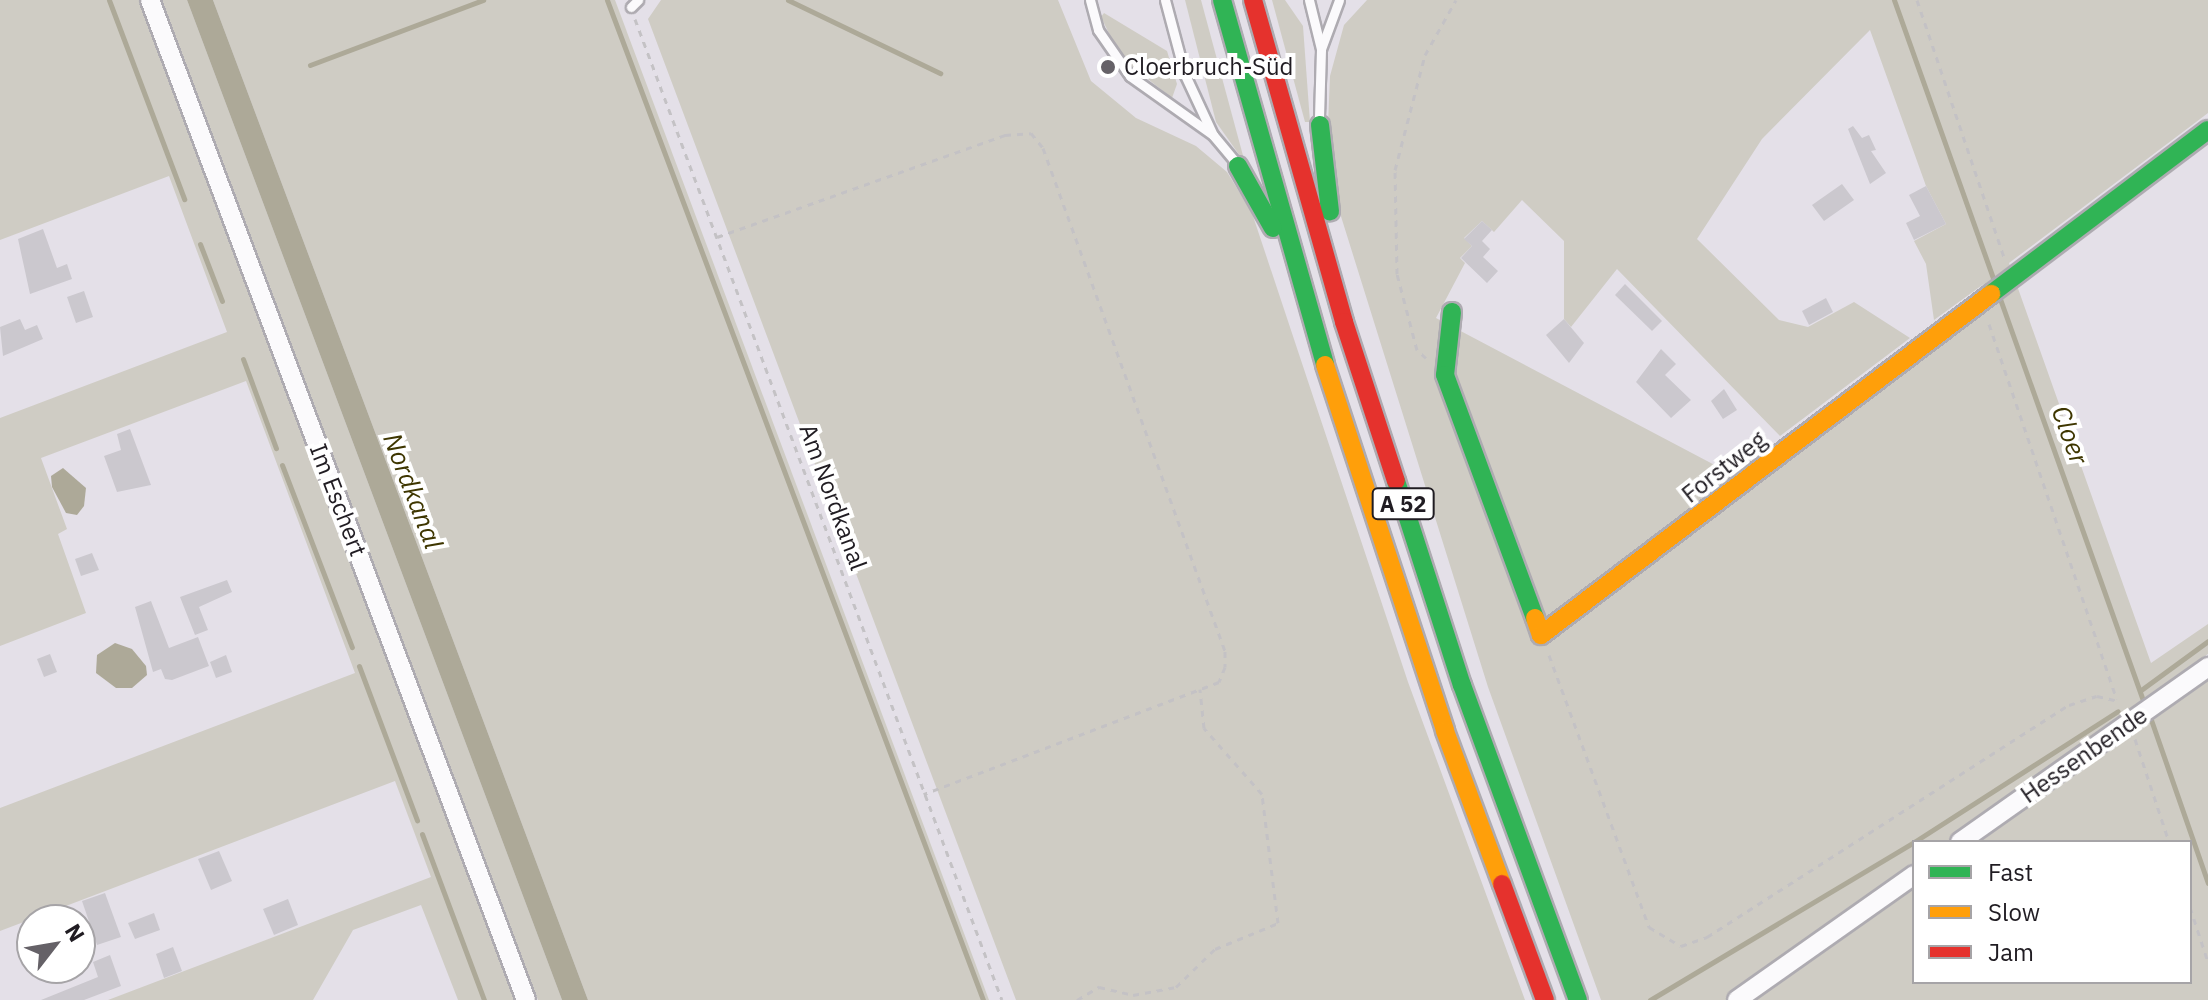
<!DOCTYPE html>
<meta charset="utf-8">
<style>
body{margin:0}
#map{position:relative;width:2208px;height:1000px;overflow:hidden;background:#e4e0e8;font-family:"IBM Plex Sans",sans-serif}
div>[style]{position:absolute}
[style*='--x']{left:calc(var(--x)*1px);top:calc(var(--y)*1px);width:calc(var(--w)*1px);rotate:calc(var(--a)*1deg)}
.green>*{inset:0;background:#cfccc4}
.water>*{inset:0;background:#ada998}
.stream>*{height:5px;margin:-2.5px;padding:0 2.5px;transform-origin:2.5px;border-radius:2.5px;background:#ada998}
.building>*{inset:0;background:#cbc8ce}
.path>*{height:3px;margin-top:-1.5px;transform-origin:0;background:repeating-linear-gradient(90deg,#c4c2c5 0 6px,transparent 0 12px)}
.roads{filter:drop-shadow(2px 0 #aeabb1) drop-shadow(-2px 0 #aeabb1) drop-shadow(0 2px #aeabb1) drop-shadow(0 -2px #aeabb1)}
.lane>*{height:9px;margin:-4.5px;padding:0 4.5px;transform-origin:4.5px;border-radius:4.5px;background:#fbfafc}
.street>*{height:18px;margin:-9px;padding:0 9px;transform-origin:9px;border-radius:9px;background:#fbfafc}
.fast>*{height:18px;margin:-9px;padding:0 9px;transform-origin:9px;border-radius:9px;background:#30b455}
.slow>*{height:18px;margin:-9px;padding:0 9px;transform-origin:9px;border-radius:9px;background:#ff9f0a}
.jam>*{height:18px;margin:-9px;padding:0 9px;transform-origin:9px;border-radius:9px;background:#e5322d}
.dots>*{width:22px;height:22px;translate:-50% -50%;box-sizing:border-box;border:4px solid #fff;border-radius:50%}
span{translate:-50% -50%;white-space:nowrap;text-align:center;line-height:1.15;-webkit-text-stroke:8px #fff;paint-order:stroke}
.shield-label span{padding:2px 6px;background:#fff;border:2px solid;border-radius:6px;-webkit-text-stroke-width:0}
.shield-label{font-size:22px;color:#201c22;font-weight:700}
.poi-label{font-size:24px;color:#201c22}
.left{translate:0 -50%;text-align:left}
.street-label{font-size:24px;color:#201c22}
.water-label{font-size:26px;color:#3e3600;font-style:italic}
.legend{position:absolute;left:1912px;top:840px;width:280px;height:144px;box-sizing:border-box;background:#fff;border:2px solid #a6a4a7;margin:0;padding:10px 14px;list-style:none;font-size:24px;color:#201c22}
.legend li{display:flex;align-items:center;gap:16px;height:40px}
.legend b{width:40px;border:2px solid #a6a4a7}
.north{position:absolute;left:16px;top:904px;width:80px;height:80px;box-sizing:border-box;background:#fff;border:2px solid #a6a4a7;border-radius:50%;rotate:59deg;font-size:22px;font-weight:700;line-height:32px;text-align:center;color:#201c22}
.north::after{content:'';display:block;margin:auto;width:28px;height:36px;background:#656167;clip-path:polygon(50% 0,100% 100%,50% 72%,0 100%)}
</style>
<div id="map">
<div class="green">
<i style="clip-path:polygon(0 0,142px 0,518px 1000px,458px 1000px,421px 905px,353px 930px,313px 1000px,108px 1000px,431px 877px,395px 781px,0 931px,0 808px,355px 673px,246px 381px,41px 458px,67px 529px,58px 534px,86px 613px,0 646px,0 418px,227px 332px,169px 176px,0 240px)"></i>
<i style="clip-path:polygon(162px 0,187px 0,562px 1000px,538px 1000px)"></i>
<i style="clip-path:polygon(213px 0,615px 0,989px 1000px,588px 1000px)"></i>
<i style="clip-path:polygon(661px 0,1058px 0,1091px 81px,1136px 118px,1196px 146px,1227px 172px,1252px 213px,1408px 682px,1525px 1000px,1016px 1000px,648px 19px)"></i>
<i style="clip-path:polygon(1185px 0,1201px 0,1245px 163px,1216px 122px)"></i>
<i style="clip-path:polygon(1272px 0,1285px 0,1303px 26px,1310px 122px,1305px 122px)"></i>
<i style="clip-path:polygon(evenodd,1367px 0,2208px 0,2208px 113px,2009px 263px,2151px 663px,2208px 624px,2208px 654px,2160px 688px,2167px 706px,2208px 678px,2208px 1000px,1601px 1000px,1488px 687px,1339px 210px,1328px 125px,1330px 76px,1344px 25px,1367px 0,1870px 30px,1926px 186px,1946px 224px,1914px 241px,1926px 264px,1934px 320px,1985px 283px,1743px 496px,1726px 471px,1436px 318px,1465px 263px,1460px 258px,1472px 246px,1464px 238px,1482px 221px,1494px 232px,1522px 200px,1564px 241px,1564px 319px,1571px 327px,1617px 269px,1780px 436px,1910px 338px,1854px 302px,1808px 327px,1779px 320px,1697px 239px,1762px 139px,1870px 30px,1367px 0,1914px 842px,2190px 842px,2190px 982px,1914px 982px,1914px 842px)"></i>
<i style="clip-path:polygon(1104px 13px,1167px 51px,1177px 84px,1172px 98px,1121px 58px,1101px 17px)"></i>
</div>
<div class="water">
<i style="clip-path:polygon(187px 0,213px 0,588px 1000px,562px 1000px)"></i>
<i style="clip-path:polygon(63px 468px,86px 488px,84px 506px,77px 515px,66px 513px,52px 487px,51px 476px)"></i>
<i style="clip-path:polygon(115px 643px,132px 649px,146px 666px,147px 675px,132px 688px,116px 688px,96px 673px,97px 655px)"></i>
</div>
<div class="stream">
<i style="--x:109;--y:0;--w:213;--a:69.3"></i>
<i style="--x:607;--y:0;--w:1068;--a:69.39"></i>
<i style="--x:788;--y:0;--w:169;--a:25.7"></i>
<i style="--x:1894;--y:0;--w:300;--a:70.4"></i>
<i style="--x:310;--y:65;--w:185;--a:-20.6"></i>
<i style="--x:200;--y:244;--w:61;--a:68.9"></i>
<i style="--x:1999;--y:296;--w:434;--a:70.4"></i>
<i style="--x:243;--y:359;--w:95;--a:69.7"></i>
<i style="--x:282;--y:465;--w:195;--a:69"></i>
<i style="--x:359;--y:666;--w:165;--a:69.4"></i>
<i style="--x:2141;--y:690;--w:83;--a:-36.2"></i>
<i style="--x:2149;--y:714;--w:179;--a:70.8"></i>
<i style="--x:422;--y:834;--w:177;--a:69.5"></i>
<i style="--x:1914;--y:842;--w:242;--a:-32.7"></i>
<i style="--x:1650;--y:1000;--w:308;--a:-30.9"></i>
</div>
<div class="building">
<i style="clip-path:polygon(1853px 126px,1862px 138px,1869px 135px,1876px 150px,1871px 151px,1886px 173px,1870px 184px,1848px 129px)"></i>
<i style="clip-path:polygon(1842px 184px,1854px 200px,1824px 221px,1812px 205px)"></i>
<i style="clip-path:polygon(1926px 186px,1946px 224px,1914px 240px,1906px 223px,1920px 216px,1909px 195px)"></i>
<i style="clip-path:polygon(1482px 221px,1492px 230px,1482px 241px,1490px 249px,1483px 257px,1498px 271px,1487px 283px,1461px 258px,1472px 246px,1464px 239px)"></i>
<i style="clip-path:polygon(43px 229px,57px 268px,67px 264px,72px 279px,30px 294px,18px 239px)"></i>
<i style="clip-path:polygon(1625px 284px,1662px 321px,1652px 331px,1615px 295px)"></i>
<i style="clip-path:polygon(84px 291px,93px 317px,76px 323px,67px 297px)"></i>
<i style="clip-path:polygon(1826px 298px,1833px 312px,1809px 325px,1802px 311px)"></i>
<i style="clip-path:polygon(20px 319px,25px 330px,37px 325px,43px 339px,3px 356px,0 327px)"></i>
<i style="clip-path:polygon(1564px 319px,1584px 343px,1569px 363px,1546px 335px)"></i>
<i style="clip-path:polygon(1661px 349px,1676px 364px,1665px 375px,1691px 400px,1671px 418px,1636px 382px)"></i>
<i style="clip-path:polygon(1724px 389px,1737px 410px,1723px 419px,1711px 401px)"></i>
<i style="clip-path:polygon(130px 429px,151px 485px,117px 492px,104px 456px,121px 450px,117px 434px)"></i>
<i style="clip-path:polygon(92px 553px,99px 570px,81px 576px,75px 559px)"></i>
<i style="clip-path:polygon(227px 580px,232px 592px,199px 607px,208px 630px,195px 635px,180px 597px)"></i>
<i style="clip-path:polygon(151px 601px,169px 648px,198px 637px,209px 666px,172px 680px,165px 679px,161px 669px,153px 672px,135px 607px)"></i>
<i style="clip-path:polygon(50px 654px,57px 672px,44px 677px,37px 659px)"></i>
<i style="clip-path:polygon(226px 655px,232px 672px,216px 678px,210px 662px)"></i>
<i style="clip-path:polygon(219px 851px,232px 881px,211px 890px,198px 859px)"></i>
<i style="clip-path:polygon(105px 893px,121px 937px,97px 945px,82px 901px)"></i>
<i style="clip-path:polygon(288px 899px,298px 925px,274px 935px,263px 909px)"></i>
<i style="clip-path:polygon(154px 913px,160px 930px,135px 939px,128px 923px)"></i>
<i style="clip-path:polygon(173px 947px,182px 971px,164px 978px,156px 954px)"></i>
<i style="clip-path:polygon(110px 955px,121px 986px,84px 1000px,41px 1000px,98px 977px,93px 962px)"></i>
</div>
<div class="path">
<i style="--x:1917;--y:0;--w:271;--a:71.3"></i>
<i style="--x:635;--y:19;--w:1047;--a:69.49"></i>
<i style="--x:717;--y:237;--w:306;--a:-19.5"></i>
<i style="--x:1005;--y:135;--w:26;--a:-4"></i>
<i style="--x:1031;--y:133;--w:19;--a:51"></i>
<i style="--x:1043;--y:148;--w:535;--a:70.11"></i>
<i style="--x:1225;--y:651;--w:16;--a:90"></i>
<i style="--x:1225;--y:667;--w:16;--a:112"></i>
<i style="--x:1219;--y:682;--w:316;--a:159.2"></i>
<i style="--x:1989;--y:324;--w:396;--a:71.2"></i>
<i style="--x:1426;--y:358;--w:12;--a:-138"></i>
<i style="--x:1417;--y:350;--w:79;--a:-104.7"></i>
<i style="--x:1397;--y:274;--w:104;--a:-91.1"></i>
<i style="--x:1395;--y:170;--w:119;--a:-75.4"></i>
<i style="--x:1425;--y:55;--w:63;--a:-60.6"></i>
<i style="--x:1549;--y:655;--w:290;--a:69.8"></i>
<i style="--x:1649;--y:927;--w:37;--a:31"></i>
<i style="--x:1681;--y:946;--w:28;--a:-19"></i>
<i style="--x:1707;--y:937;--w:430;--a:-32.7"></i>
<i style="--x:2069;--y:705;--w:29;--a:-18"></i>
<i style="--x:2097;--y:696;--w:22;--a:13"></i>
<i style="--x:2135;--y:739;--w:108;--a:71.7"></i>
<i style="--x:2190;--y:907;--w:58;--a:71.9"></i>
<i style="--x:1077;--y:1000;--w:26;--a:-31"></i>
<i style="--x:1099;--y:987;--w:35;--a:13"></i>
<i style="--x:1133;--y:995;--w:44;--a:-10.5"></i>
<i style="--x:1176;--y:987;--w:54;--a:-44.3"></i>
<i style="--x:1215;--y:949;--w:68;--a:-22.4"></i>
<i style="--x:1278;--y:923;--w:130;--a:-97.1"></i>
<i style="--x:1262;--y:794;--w:88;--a:-131.3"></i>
<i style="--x:1204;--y:728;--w:39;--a:-96"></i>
</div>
<div class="roads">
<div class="lane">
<i style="--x:1090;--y:0;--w:31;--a:75"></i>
<i style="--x:1098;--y:30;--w:56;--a:55.2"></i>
<i style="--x:1130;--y:76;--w:102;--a:35.4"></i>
<i style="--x:1165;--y:0;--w:78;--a:75.1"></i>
<i style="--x:1185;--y:75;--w:66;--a:65"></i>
<i style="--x:1213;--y:135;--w:33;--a:50"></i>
<i style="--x:1309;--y:0;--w:50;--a:76.2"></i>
<i style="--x:631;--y:7;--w:10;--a:-45"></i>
<i style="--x:1319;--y:117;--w:68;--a:-88.3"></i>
<i style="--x:1321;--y:49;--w:52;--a:-69.8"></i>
</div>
<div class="street">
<i style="--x:150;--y:0;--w:1068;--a:69.39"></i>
<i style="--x:1960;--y:842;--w:304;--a:-35.2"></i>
<i style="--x:1737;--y:1000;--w:217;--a:-35.2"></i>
</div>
<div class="fast">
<i style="--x:1222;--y:0;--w:379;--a:74.2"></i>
<i style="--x:1320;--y:125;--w:87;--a:83.4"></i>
<i style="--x:1238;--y:166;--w:71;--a:60.6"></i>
<i style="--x:1991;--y:294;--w:272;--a:-37.1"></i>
<i style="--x:1452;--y:312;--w:63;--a:96.3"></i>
<i style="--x:1445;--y:375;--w:259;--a:69.7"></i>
<i style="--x:1396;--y:481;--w:214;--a:72.1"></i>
<i style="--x:1462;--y:685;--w:336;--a:69.8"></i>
</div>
<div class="slow">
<i style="--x:1325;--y:365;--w:385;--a:71.8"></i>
<i style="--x:1445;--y:731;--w:163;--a:69.6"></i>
<i style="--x:1535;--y:618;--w:18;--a:71"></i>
<i style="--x:1541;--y:635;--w:565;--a:-37.15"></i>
</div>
<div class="jam">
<i style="--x:1253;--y:0;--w:335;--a:74.2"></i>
<i style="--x:1344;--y:322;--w:167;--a:71.9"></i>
<i style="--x:1502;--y:884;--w:124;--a:69.7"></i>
</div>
</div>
<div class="dots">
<i style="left:1108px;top:67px;background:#656167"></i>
</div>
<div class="shield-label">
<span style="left:1403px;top:504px">A 52</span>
</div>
<div class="poi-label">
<span class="left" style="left:1124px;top:67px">Cloerbruch-Süd</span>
</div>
<div class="street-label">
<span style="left:1724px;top:467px;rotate:-38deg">Forstweg</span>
<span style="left:833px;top:497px;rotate:70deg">Am Nordkanal</span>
<span style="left:338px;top:500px;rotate:69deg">Im Eschert</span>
<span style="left:2084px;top:755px;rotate:-35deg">Hessenbende</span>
</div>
<div class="water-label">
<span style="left:2070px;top:435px;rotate:70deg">Cloer</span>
<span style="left:413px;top:491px;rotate:69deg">Nordkanal</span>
</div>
<ul class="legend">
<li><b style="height:10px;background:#30b455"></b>Fast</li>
<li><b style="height:10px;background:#ff9f0a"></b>Slow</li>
<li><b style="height:10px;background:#e5322d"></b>Jam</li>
</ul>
<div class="north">N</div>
</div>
